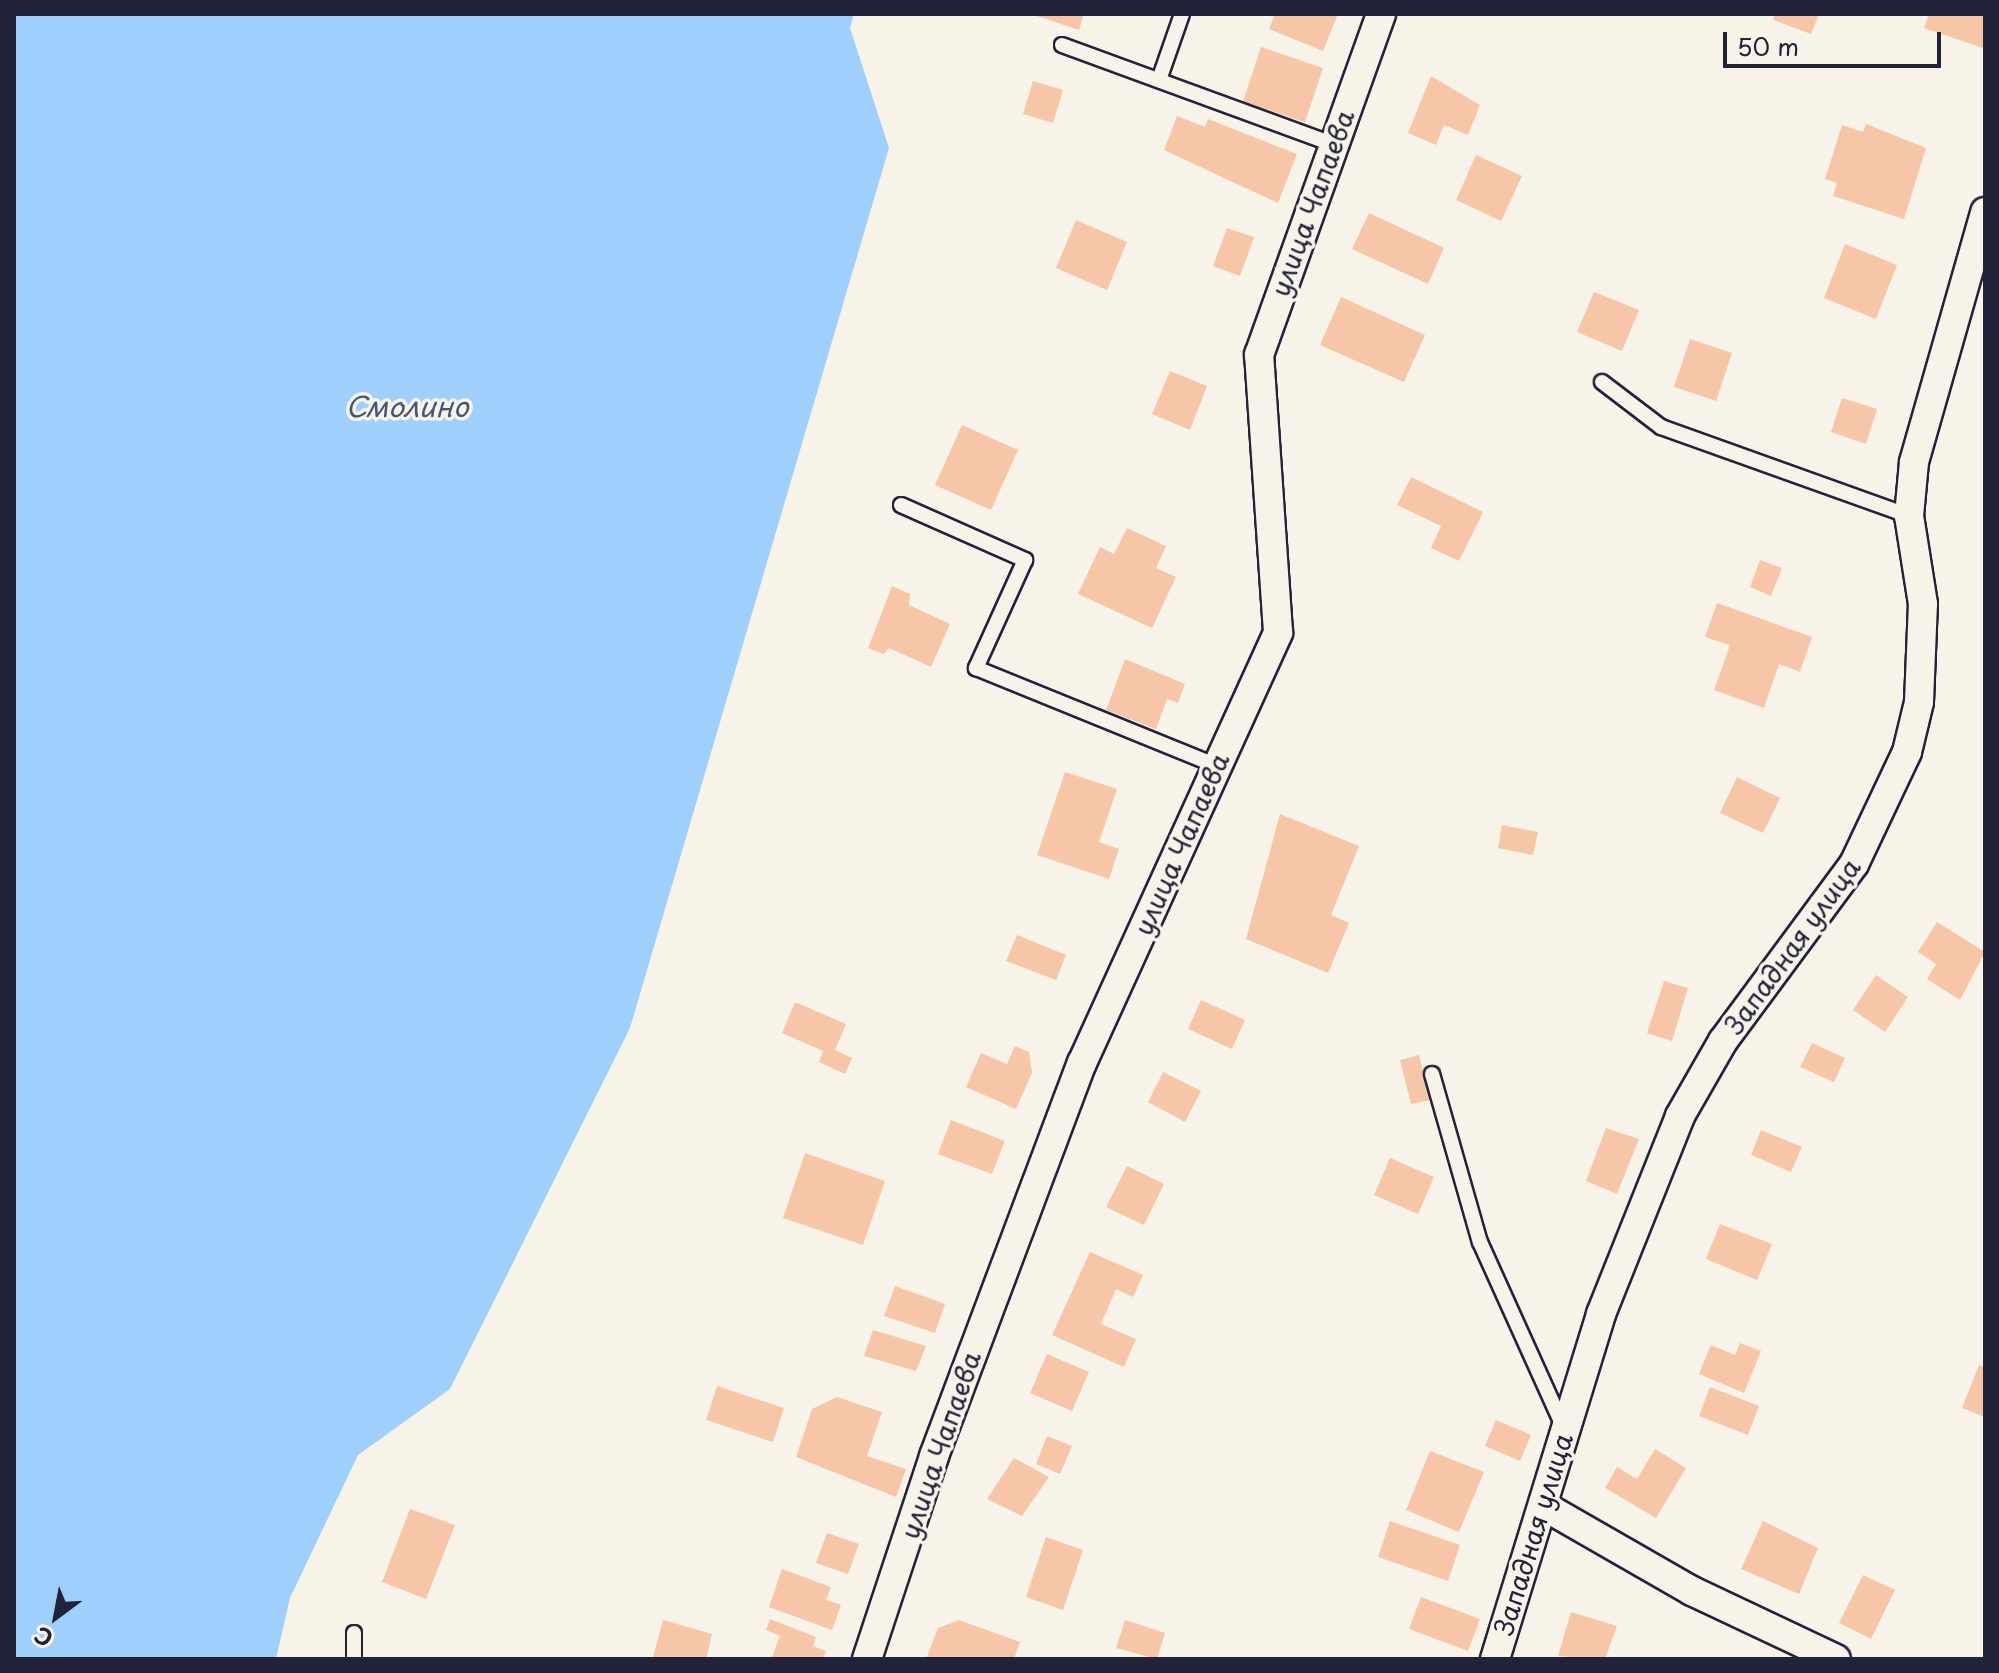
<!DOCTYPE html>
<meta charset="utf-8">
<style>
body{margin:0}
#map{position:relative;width:1999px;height:1673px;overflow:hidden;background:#f7f3e8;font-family:"Playpen Sans",sans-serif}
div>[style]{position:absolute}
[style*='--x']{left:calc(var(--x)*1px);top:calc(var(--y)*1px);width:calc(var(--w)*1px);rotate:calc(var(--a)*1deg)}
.water>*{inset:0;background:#9fd0fb}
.building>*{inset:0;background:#f7c5a7}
.roads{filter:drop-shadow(2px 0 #22223b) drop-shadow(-2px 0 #22223b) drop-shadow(0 2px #22223b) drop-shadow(0 -2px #22223b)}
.lane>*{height:14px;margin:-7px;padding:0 7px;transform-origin:7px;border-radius:7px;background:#f7f3e8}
.street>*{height:28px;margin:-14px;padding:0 14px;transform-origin:14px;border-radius:14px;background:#f7f3e8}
span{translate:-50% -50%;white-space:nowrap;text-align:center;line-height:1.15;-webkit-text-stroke:7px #f7f3e8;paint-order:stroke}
.street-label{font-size:26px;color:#22223b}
.water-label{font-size:28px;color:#485675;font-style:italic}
.frame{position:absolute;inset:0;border:16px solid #22223b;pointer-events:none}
.north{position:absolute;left:16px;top:1577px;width:80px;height:80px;-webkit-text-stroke:6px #f7f3e8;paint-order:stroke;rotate:212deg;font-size:22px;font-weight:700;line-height:32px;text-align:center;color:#22223b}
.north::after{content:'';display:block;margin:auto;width:28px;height:36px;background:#22223b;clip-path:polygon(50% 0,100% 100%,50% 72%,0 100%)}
.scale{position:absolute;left:1723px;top:32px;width:218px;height:36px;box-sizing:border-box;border:4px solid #22223b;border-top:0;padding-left:10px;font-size:24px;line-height:28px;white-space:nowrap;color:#22223b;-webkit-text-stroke:6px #f7f3e8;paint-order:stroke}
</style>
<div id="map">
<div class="water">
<i style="clip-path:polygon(14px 14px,854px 14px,850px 28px,889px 148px,630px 1028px,450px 1389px,358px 1455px,290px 1598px,276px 1659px,14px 1659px)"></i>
</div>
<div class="building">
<i style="clip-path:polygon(1031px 14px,1084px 14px,1079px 30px)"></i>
<i style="clip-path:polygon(1275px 14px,1338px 14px,1323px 51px,1269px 29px)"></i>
<i style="clip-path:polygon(1775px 14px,1819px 14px,1811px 34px,1773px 20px)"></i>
<i style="clip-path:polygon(1929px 14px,1985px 14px,1983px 48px,1924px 28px)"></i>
<i style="clip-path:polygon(1261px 47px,1323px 68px,1305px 122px,1243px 102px)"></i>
<i style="clip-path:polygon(1431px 76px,1480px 105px,1468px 135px,1444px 125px,1436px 145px,1408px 133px)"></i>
<i style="clip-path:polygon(1033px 81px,1063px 90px,1053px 123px,1023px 114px)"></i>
<i style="clip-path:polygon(1177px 116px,1205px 127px,1208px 119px,1297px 154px,1278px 203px,1164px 150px)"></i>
<i style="clip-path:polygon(1866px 124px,1926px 148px,1904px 219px,1833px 196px,1837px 183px,1825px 179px,1842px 125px,1863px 132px)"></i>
<i style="clip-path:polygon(1476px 155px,1522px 176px,1501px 221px,1456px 200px)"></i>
<i style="clip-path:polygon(1369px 213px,1444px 248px,1428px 284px,1352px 249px)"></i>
<i style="clip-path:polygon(1076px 220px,1127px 242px,1107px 290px,1056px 268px)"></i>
<i style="clip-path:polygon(1227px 228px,1254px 237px,1240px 276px,1213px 266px)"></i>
<i style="clip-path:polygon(1845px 244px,1897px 265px,1876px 319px,1824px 298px)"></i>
<i style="clip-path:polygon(1594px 292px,1639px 310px,1622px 351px,1577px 332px)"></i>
<i style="clip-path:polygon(1341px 297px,1425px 335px,1404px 382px,1320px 345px)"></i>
<i style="clip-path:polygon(1690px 339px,1732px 353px,1716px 401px,1674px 387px)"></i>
<i style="clip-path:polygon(1170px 371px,1207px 386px,1190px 430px,1152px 414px)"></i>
<i style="clip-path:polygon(1842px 398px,1877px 409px,1866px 444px,1831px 432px)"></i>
<i style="clip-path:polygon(962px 425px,1018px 450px,991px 510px,935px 485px)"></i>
<i style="clip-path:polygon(1411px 477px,1483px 512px,1459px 561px,1431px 548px,1441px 526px,1397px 505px)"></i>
<i style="clip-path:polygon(1127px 528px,1166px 546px,1156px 568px,1176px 577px,1152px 628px,1078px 594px,1100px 547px,1114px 554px)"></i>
<i style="clip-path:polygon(1760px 560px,1782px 568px,1771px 596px,1750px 587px)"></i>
<i style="clip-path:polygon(892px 586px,910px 594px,909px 605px,950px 624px,931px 667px,889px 648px,884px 654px,868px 648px)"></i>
<i style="clip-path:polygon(1717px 603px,1812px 637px,1800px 672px,1779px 664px,1764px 708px,1714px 690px,1730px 645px,1705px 637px)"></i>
<i style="clip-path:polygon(1125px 659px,1185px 684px,1178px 703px,1167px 699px,1156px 729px,1106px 710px)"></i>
<i style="clip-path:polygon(1065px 772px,1117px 789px,1099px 842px,1119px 849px,1109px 879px,1037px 855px)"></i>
<i style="clip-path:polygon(1737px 777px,1780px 798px,1763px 833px,1720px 813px)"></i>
<i style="clip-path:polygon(1280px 814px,1359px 846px,1331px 915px,1349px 923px,1328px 973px,1246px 939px)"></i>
<i style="clip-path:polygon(1502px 825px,1538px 832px,1533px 855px,1498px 848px)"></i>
<i style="clip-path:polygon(1937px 922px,1985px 952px,1960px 1000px,1927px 979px,1936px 964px,1918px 952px)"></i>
<i style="clip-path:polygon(1017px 935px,1066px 955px,1056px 980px,1006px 961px)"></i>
<i style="clip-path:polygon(1876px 975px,1908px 997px,1885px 1032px,1853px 1010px)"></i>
<i style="clip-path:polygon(1664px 981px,1688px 988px,1672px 1041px,1647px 1033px)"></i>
<i style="clip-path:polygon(1201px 1000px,1245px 1020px,1232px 1049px,1188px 1029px)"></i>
<i style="clip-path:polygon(795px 1002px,846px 1024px,835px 1050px,852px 1058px,845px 1074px,819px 1062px,823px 1051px,782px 1033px)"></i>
<i style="clip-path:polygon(1812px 1043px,1845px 1058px,1834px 1082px,1800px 1067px)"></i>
<i style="clip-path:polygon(1015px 1046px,1029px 1052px,1032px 1073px,1016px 1109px,966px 1087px,981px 1053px,1007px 1064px)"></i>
<i style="clip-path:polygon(1419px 1055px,1430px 1100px,1411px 1104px,1400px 1060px)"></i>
<i style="clip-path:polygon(1163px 1072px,1201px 1091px,1185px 1122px,1148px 1102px)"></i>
<i style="clip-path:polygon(951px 1120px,1005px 1141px,992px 1174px,938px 1154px)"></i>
<i style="clip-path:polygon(1606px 1128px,1639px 1139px,1617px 1194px,1586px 1181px)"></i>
<i style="clip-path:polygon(1761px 1130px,1802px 1147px,1791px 1172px,1751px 1155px)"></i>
<i style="clip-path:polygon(805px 1153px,885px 1181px,863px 1245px,783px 1218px)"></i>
<i style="clip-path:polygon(1390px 1158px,1434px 1177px,1418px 1214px,1374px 1195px)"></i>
<i style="clip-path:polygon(1127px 1166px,1164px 1184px,1144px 1225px,1106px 1207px)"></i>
<i style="clip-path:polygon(1720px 1224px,1772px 1244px,1757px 1280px,1706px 1259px)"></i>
<i style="clip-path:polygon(1090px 1252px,1143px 1275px,1133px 1297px,1116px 1289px,1101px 1324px,1136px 1339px,1124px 1367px,1052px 1335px)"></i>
<i style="clip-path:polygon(895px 1286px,945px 1304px,935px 1333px,884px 1316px)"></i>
<i style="clip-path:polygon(873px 1330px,926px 1346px,916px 1371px,864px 1356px)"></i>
<i style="clip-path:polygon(1740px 1343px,1761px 1351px,1744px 1393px,1699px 1374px,1711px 1345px,1735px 1355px)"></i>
<i style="clip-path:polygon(1047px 1354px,1089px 1372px,1072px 1411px,1030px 1393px)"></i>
<i style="clip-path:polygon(1979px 1365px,1985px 1367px,1985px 1417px,1962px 1408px)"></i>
<i style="clip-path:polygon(717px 1386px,784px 1408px,773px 1442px,706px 1420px)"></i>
<i style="clip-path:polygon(1710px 1387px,1759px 1406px,1748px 1435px,1699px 1416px)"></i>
<i style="clip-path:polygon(837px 1397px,882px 1412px,867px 1456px,906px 1469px,896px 1497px,796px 1457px,812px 1409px)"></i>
<i style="clip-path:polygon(1496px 1420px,1531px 1435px,1520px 1461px,1485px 1446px)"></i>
<i style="clip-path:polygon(1047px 1436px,1072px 1446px,1060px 1474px,1036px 1464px)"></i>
<i style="clip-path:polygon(1655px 1449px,1686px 1468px,1656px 1518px,1605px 1488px,1617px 1467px,1637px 1479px)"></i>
<i style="clip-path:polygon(1430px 1451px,1484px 1472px,1459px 1532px,1406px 1510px)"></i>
<i style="clip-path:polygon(1014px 1458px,1049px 1477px,1022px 1516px,987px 1499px)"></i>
<i style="clip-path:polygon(410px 1509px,455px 1525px,426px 1599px,382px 1582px)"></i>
<i style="clip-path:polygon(1390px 1521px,1460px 1545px,1448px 1581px,1378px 1557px)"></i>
<i style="clip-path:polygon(1763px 1521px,1818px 1548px,1799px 1594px,1741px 1569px)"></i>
<i style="clip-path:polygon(827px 1533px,859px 1544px,848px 1574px,816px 1563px)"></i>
<i style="clip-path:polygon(1046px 1537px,1083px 1550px,1063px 1610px,1026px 1597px)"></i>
<i style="clip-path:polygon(782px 1569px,831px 1587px,826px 1600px,841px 1605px,832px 1630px,769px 1607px)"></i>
<i style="clip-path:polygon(1863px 1575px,1895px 1590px,1871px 1639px,1839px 1623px)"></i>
<i style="clip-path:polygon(1421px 1597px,1480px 1619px,1468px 1651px,1409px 1629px)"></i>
<i style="clip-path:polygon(1571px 1612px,1617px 1626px,1605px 1659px,1558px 1656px)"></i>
<i style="clip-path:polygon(770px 1619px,816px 1637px,813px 1646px,826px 1651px,823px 1659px,771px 1659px,780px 1636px,766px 1630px)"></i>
<i style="clip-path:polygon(663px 1620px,712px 1634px,706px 1659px,653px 1657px)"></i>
<i style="clip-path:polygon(959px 1620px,1020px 1642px,1014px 1659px,926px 1659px,938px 1628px)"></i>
<i style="clip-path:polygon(1125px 1620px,1165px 1633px,1157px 1659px,1116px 1648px)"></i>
</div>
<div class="roads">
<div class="lane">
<i style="--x:1062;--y:45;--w:289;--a:20.1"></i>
<i style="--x:1159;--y:80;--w:70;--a:-70.8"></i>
<i style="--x:1602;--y:382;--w:74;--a:37.3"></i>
<i style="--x:1661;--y:427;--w:263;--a:19.7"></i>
<i style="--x:901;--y:505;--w:136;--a:23.9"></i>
<i style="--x:1025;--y:560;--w:119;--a:114.4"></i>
<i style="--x:976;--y:668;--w:260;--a:22.1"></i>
<i style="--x:1432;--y:1074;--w:175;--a:74.1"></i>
<i style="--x:1480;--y:1242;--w:204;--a:65.7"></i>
<i style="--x:354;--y:1659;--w:26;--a:-90"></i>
</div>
<div class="street">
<i style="--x:1544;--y:1506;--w:171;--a:29.9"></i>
<i style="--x:1692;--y:1591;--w:159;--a:25.3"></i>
<i style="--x:867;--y:1659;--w:214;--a:-71.7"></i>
<i style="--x:934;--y:1456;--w:420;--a:-69.4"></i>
<i style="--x:1082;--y:1063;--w:473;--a:-65.5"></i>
<i style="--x:1278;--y:632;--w:278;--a:-93.9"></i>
<i style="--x:1259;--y:355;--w:362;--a:-70.3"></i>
<i style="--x:1495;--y:1659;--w:361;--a:-72.9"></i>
<i style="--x:1601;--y:1314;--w:213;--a:-68.2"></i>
<i style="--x:1680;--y:1116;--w:86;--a:-60.2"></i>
<i style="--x:1723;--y:1041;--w:220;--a:-53.5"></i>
<i style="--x:1854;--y:864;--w:124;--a:-64.7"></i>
<i style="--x:1907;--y:752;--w:51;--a:-76.5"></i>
<i style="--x:1919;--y:702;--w:98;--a:-87.7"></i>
<i style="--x:1923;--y:604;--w:89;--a:-99"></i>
<i style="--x:1909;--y:516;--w:54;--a:-84.7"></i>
<i style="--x:1914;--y:462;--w:260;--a:-74.1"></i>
</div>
</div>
<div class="street-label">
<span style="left:1312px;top:203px;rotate:-70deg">улица Чапаева</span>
<span style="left:1181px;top:844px;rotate:-66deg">улица Чапаева</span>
<span style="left:1792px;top:946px;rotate:-54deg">Западная улица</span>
<span style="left:940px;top:1445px;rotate:-71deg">улица Чапаева</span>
<span style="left:1533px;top:1534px;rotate:-73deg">Западная улица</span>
</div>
<div class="water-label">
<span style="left:407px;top:406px">Смолино</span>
</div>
<div class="frame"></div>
<div class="north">С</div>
<div class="scale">50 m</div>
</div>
